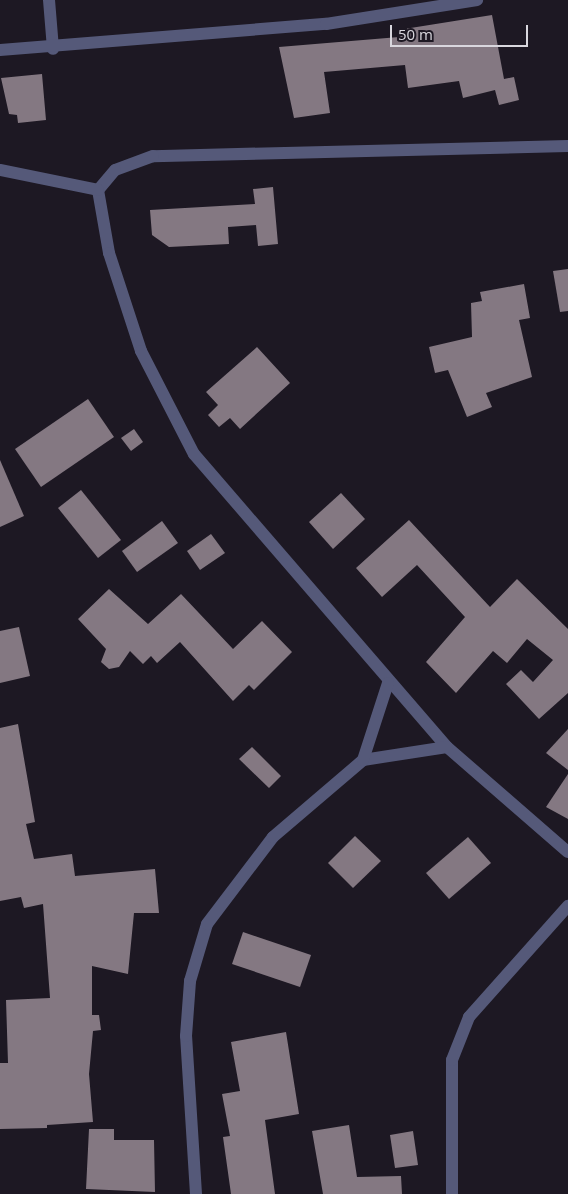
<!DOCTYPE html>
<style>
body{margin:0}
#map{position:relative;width:568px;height:1194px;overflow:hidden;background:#1d1823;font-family:"Open Sans",sans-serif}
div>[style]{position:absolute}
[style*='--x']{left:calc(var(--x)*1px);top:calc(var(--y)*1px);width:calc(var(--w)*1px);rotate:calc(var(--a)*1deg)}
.building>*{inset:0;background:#847882}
.minor>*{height:12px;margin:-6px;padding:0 6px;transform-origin:6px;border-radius:6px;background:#555979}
span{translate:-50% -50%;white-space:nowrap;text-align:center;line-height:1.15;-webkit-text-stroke:5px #1d1823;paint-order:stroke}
.scale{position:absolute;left:390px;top:25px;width:138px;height:22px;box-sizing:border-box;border:2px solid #d9d7de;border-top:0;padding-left:6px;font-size:15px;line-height:18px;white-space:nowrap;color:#d9d7de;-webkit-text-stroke:4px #1d1823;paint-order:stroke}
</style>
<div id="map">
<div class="building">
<i style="clip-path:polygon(492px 15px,504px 79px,514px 77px,519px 100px,499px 105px,495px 90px,463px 98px,459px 81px,408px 88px,405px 65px,324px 72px,330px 113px,294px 118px,279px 47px,399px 37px,398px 30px)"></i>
<i style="clip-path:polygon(42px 74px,46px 120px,18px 123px,17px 115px,9px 114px,1px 78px)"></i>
<i style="clip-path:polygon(273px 187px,278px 244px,258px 246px,256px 225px,228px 227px,229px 244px,169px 247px,152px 235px,150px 210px,255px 204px,253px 189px)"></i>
<i style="clip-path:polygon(568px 269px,568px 311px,560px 312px,553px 271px)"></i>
<i style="clip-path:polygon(524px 284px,530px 318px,519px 320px,532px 377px,486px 393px,492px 407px,467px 417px,448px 370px,435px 373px,429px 347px,472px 337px,471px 303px,482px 301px,480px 292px)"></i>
<i style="clip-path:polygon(257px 347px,290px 383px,240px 429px,230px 418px,219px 427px,208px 415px,218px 405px,206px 392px)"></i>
<i style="clip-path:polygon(88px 399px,114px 437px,41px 487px,15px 449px)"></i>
<i style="clip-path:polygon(134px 429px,143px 442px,131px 451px,121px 438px)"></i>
<i style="clip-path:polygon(0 460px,24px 516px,0 527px)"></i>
<i style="clip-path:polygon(81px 490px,121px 540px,98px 558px,58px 508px)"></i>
<i style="clip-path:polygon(341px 493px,365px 519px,333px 549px,309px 522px)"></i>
<i style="clip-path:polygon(409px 520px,490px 607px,517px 579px,568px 629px,568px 693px,539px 719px,506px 684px,521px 670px,533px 682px,553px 660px,527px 639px,507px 663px,493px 651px,456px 693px,426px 662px,465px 617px,417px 565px,382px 597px,356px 568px)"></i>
<i style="clip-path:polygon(162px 521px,178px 543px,137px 572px,122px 551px)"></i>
<i style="clip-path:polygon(211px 534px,225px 553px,200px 570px,187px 551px)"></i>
<i style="clip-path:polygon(109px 589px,148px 624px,181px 594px,233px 649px,262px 621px,292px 652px,254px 690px,249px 685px,233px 701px,180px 642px,157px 663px,151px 656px,143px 664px,130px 651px,119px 667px,109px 669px,101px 662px,106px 649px,78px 619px)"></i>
<i style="clip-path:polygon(19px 627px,30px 676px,0 683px,0 631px)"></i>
<i style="clip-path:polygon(18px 724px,35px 822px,26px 824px,34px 859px,72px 854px,75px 876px,155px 869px,159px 913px,134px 913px,128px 974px,92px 966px,92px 1015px,99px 1015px,101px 1030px,93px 1031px,89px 1074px,93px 1122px,47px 1125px,47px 1128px,0 1129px,0 1063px,8px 1063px,6px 1000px,50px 998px,43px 904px,24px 908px,21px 897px,0 901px,0 728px)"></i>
<i style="clip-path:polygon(568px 729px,568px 770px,546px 753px)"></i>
<i style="clip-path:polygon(252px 747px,281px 776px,269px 788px,239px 759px)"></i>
<i style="clip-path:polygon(568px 774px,568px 819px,546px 807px)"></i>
<i style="clip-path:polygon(355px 836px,381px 861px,353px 888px,328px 863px)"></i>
<i style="clip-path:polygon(468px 837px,491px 863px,449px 899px,426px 873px)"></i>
<i style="clip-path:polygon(243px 932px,311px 955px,300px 987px,232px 964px)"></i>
<i style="clip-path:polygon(286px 1032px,299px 1114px,265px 1120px,275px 1194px,231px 1194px,223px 1137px,230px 1136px,222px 1094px,240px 1091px,231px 1042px)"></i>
<i style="clip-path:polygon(349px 1125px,357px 1177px,401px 1176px,402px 1194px,323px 1194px,312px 1131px)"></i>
<i style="clip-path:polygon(89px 1129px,114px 1129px,114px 1140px,154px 1140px,155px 1192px,86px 1189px)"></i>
<i style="clip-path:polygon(413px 1131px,418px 1165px,395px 1168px,390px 1135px)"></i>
</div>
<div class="minor">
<i style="--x:49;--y:0;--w:49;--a:85.3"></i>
<i style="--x:0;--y:50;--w:327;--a:-4.6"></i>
<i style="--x:326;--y:24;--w:153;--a:-9"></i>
<i style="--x:568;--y:146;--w:415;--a:178.6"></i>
<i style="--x:153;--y:156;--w:40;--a:159.8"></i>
<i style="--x:115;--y:170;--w:26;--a:130"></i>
<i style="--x:98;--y:190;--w:64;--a:80.1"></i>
<i style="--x:109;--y:253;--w:103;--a:71.9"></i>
<i style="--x:141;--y:351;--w:116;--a:62.8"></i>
<i style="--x:194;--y:454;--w:387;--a:49.2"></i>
<i style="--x:447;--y:747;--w:160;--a:41"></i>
<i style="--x:0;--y:170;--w:100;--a:11.5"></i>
<i style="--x:363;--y:760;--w:85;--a:-8.8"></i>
<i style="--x:196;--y:1194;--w:158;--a:-93.6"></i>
<i style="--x:186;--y:1036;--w:55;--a:-85.8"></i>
<i style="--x:190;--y:981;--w:59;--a:-73.4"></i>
<i style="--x:207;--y:924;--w:109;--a:-52.8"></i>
<i style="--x:273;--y:837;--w:118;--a:-40.5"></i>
<i style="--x:363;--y:760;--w:81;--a:-72"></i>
<i style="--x:452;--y:1194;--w:134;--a:-90"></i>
<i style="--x:452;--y:1060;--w:46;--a:-68.4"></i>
<i style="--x:469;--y:1017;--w:149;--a:-48.3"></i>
</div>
<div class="scale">50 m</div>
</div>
